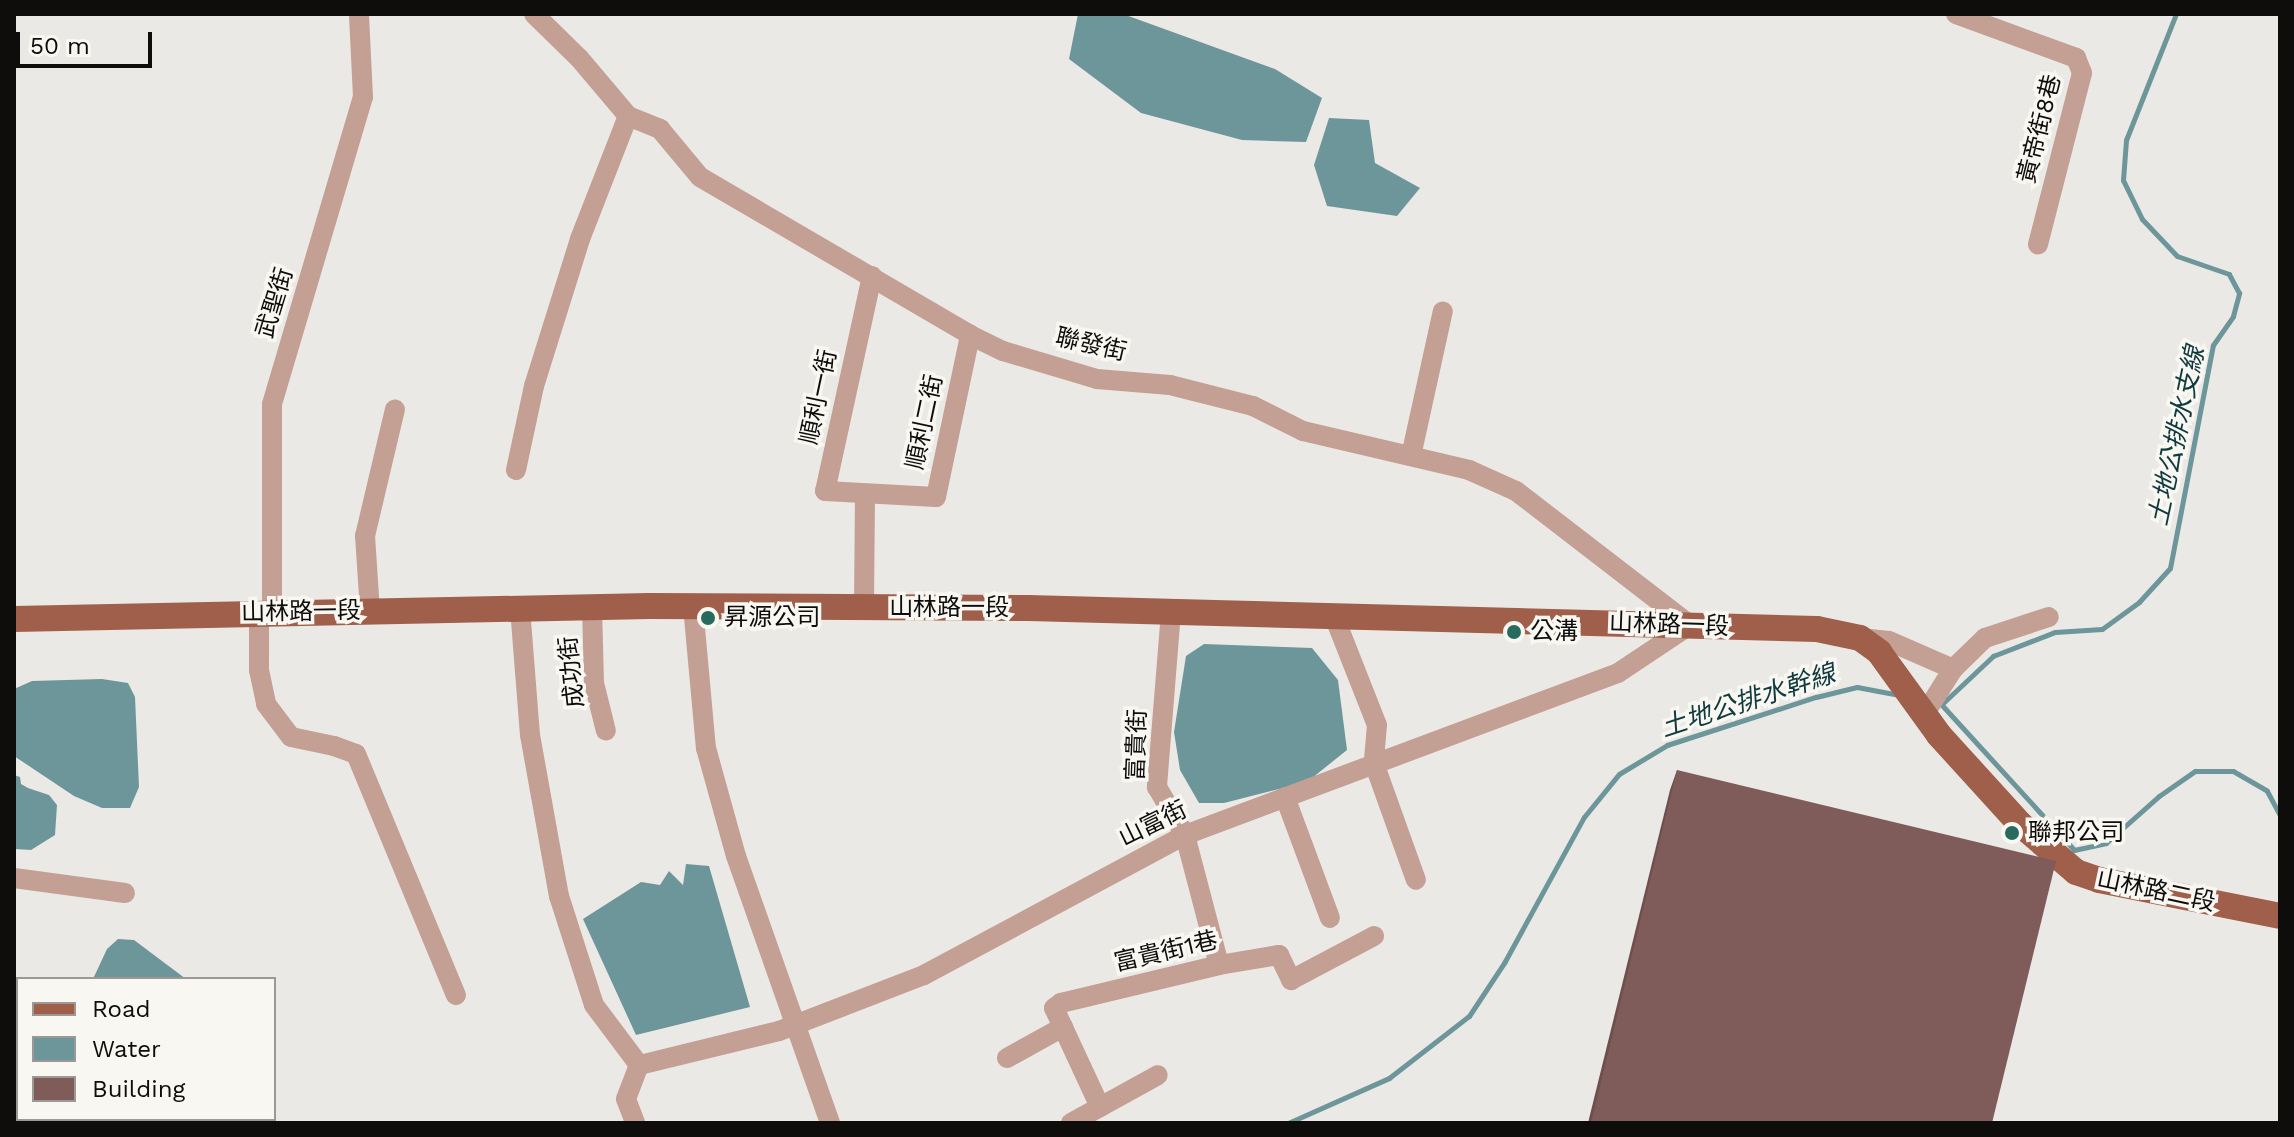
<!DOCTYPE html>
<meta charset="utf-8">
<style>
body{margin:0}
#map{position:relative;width:2294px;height:1137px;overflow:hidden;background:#ebe9e5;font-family:"Work Sans","Noto Sans TC",sans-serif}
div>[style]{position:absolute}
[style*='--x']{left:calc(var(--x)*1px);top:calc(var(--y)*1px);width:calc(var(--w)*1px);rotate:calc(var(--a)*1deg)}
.water>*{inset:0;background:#6d969a}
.stream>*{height:5px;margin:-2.5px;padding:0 2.5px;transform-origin:2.5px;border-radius:2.5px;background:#6d969a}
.minor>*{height:20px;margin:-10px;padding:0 10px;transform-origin:10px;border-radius:10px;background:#c49f93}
.major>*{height:26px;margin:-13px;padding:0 13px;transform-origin:13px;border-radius:13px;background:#9f5f4a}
.wall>*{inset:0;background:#6d4f4d}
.building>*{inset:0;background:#7f5c5a}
.dots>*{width:22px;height:22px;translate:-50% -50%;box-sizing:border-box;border:4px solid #f8f7f2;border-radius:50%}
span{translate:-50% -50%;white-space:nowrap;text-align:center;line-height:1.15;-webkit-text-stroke:7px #f8f7f2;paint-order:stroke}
.street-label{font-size:24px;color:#0e0d0c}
.poi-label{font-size:24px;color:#0e0d0c}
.left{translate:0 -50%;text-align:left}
.water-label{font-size:26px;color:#113a3e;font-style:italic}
.frame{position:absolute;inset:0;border:16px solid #0e0d0c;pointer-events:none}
.legend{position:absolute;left:16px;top:977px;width:260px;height:144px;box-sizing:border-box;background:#f8f7f2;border:2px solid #9a9996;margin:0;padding:10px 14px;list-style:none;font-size:24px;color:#0e0d0c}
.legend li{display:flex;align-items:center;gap:16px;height:40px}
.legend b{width:40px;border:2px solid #9a9996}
.scale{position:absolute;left:16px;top:32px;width:136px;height:36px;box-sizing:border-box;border:4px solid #0e0d0c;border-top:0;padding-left:10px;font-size:24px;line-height:28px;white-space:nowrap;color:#0e0d0c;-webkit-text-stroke:6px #f8f7f2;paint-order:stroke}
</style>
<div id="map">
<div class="water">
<i style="clip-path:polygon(1078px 14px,1123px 14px,1275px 69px,1322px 98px,1306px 142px,1242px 140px,1141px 113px,1069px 59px)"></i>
<i style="clip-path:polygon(1329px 118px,1369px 120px,1375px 163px,1420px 188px,1397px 216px,1327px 206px,1314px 165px)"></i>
<i style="clip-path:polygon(1204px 644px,1312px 648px,1338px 680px,1347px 750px,1307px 782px,1224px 803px,1199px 803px,1180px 770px,1174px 732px,1186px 656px)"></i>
<i style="clip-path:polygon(102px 679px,128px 683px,135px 697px,139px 787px,130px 808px,102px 808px,74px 796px,14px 756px,14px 689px,32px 681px)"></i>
<i style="clip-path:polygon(14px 775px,20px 777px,21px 784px,28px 788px,49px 795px,57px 805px,55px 835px,31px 850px,14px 849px)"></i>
<i style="clip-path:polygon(686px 864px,709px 866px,750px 1007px,636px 1035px,583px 919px,641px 882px,660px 885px,669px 871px,683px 885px)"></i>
<i style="clip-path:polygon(118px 939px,134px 940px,186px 979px,93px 979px,107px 949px)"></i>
</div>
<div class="stream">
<i style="--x:1940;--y:703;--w:199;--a:47.6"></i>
<i style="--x:2074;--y:850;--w:33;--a:-12"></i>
<i style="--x:2106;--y:843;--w:71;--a:-41.6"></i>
<i style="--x:2159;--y:796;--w:44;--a:-34.8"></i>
<i style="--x:2195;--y:771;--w:38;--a:0"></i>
<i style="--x:2233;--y:771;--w:39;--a:30"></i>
<i style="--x:2267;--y:791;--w:27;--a:62"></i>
<i style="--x:1943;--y:703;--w:69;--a:-43.2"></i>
<i style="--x:1993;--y:656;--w:66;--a:-21.2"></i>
<i style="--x:2055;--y:632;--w:47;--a:-3.7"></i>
<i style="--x:2102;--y:629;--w:46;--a:-36.1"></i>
<i style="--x:2139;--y:602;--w:46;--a:-47.6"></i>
<i style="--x:2170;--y:568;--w:227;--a:-79.1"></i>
<i style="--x:2213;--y:345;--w:35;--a:-55"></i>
<i style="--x:2233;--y:316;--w:24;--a:-75"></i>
<i style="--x:2239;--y:293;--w:21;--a:-118"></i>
<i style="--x:2229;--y:274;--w:55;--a:-160.9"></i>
<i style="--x:2177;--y:256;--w:51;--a:-133.4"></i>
<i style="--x:2142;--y:219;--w:43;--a:-116"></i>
<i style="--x:2123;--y:180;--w:40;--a:-85.7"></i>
<i style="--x:2126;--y:140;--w:136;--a:-68.4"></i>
<i style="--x:1288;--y:1123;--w:111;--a:-24"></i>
<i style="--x:1389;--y:1078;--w:101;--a:-37.8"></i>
<i style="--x:1469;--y:1016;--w:64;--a:-56.6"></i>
<i style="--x:1504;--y:963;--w:166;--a:-61.3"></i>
<i style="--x:1584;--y:817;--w:55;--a:-50.9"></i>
<i style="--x:1619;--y:774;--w:56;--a:-31.1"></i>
<i style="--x:1667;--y:745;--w:157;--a:-17.9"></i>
<i style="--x:1816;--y:697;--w:42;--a:-13.7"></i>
<i style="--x:1857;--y:687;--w:43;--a:10.8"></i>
</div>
<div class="minor">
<i style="--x:534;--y:14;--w:63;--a:44.4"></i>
<i style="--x:579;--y:58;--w:76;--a:49.8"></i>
<i style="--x:628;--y:116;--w:35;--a:22"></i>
<i style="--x:660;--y:129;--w:62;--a:50.2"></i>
<i style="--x:700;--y:177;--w:313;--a:30.3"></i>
<i style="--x:970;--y:335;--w:37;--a:26"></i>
<i style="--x:1003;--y:351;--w:98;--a:16.6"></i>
<i style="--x:1097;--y:379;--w:73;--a:4.7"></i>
<i style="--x:1170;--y:385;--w:86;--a:14.2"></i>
<i style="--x:1253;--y:406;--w:56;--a:26.6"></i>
<i style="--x:1303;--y:431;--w:171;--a:13.2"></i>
<i style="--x:1469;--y:470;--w:51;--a:24.1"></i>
<i style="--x:1516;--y:491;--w:220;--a:37.6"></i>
<i style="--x:1690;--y:625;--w:87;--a:146.3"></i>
<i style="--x:1618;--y:673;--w:462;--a:159.5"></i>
<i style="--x:1185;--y:835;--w:296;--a:151.8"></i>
<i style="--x:924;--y:975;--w:155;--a:158.9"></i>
<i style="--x:779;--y:1031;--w:144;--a:166.3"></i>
<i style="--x:1956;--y:14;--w:128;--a:20.1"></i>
<i style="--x:2076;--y:58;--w:16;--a:68"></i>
<i style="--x:2082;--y:73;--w:177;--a:104.4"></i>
<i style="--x:872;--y:276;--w:220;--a:102.3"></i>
<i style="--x:825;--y:491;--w:111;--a:3.1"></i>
<i style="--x:936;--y:497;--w:166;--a:-78.1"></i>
<i style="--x:1411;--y:456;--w:148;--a:-77.6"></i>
<i style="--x:516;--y:470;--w:86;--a:-77.9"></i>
<i style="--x:534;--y:386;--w:154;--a:-72.6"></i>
<i style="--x:580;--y:239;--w:132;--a:-68.7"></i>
<i style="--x:693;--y:606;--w:143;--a:84.8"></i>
<i style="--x:706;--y:748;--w:112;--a:74.5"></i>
<i style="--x:736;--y:856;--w:283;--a:70.6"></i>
<i style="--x:592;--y:607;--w:76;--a:88.5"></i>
<i style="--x:594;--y:683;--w:49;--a:76"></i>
<i style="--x:864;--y:607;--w:113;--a:-89.5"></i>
<i style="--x:520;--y:608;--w:127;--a:85.5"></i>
<i style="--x:530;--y:735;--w:164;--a:79.8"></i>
<i style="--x:559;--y:896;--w:114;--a:72.2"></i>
<i style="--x:594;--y:1005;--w:75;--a:53.1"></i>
<i style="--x:639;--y:1065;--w:36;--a:111"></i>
<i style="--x:626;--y:1099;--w:26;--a:69"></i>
<i style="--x:370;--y:611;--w:75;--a:-93.8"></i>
<i style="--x:365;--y:536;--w:130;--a:-76.7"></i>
<i style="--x:272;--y:612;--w:208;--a:-90"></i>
<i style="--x:272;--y:404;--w:320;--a:-73.5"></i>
<i style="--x:363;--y:97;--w:83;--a:-92.8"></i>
<i style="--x:1171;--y:612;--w:176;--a:94.6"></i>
<i style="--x:1157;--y:787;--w:56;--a:59.7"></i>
<i style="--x:1185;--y:835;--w:134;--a:75.3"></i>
<i style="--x:259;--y:613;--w:57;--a:90"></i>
<i style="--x:259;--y:670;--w:35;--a:78"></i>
<i style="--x:266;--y:704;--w:41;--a:52.9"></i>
<i style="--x:291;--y:737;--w:44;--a:11.8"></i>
<i style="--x:334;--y:746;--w:23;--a:20"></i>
<i style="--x:356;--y:754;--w:261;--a:67.5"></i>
<i style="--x:1334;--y:616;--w:117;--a:68.5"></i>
<i style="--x:1377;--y:725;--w:38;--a:95"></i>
<i style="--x:1374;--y:763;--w:124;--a:70.3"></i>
<i style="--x:1860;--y:638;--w:29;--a:6"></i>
<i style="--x:1889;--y:641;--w:70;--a:23.6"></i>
<i style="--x:1924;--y:715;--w:54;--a:-57.8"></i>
<i style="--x:1953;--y:669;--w:45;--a:-44.1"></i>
<i style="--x:1985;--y:638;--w:67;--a:-18.2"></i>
<i style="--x:1285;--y:797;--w:129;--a:69.6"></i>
<i style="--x:14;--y:878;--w:112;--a:7.7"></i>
<i style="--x:1007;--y:1058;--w:64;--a:-29"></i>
<i style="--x:1100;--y:1107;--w:109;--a:-114.9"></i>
<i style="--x:1054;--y:1008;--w:9;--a:-36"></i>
<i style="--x:1061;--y:1003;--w:163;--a:-13.5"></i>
<i style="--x:1219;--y:965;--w:61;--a:-9.5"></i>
<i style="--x:1279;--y:955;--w:28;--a:64"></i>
<i style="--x:1291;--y:980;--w:94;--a:-27.9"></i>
<i style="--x:1071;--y:1123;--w:99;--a:-28.9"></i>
</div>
<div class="major">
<i style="--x:14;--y:619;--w:635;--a:-1.17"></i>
<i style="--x:649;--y:606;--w:379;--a:0.3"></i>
<i style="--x:1028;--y:608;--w:789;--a:1.52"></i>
<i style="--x:1817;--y:629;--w:44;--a:11.8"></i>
<i style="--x:1860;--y:638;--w:24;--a:36"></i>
<i style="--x:1879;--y:652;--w:102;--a:54.1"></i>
<i style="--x:1939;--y:735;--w:120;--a:47.7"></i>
<i style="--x:2020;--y:824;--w:74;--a:40.6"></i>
<i style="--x:2076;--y:872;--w:24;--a:19"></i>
<i style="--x:2099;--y:880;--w:185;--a:11.2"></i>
</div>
<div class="wall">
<i style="clip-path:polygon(1677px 770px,1992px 1123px,1588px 1123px,1670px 790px)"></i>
</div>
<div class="building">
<i style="clip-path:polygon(1677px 770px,2056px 861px,1992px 1123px,1591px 1123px)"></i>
</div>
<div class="dots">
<i style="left:708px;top:618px;background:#286b5d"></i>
<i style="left:1514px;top:632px;background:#286b5d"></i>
<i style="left:2012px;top:833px;background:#286b5d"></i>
</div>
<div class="street-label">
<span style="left:2040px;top:129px;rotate:-76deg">黃帝街8巷</span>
<span style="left:275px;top:303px;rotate:-73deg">武聖街</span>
<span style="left:1091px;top:345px;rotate:13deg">聯發街</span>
<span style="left:819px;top:397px;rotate:-78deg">順利一街</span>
<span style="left:925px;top:422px;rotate:-78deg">順利二街</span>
<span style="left:949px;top:608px">山林路一段</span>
<span style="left:301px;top:612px;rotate:-1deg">山林路一段</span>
<span style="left:1669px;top:625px;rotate:2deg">山林路一段</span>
<span style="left:572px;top:672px;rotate:-96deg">成功街</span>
<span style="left:1137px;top:745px;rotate:-88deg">富貴街</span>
<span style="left:1153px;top:824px;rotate:-26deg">山富街</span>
<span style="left:2156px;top:891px;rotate:12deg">山林路二段</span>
<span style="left:1166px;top:952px;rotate:-13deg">富貴街1巷</span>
</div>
<div class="poi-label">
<span class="left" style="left:724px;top:618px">昇源公司</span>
<span class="left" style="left:1530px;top:632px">公溝</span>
<span class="left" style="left:2028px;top:833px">聯邦公司</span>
</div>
<div class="water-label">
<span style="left:2177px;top:436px;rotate:-78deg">土地公排水支線</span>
<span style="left:1748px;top:701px;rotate:-18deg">土地公排水幹線</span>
</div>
<div class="frame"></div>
<ul class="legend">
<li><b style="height:10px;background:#9f5f4a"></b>Road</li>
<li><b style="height:22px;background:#6d969a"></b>Water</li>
<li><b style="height:22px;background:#7f5c5a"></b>Building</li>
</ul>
<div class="scale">50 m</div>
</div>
